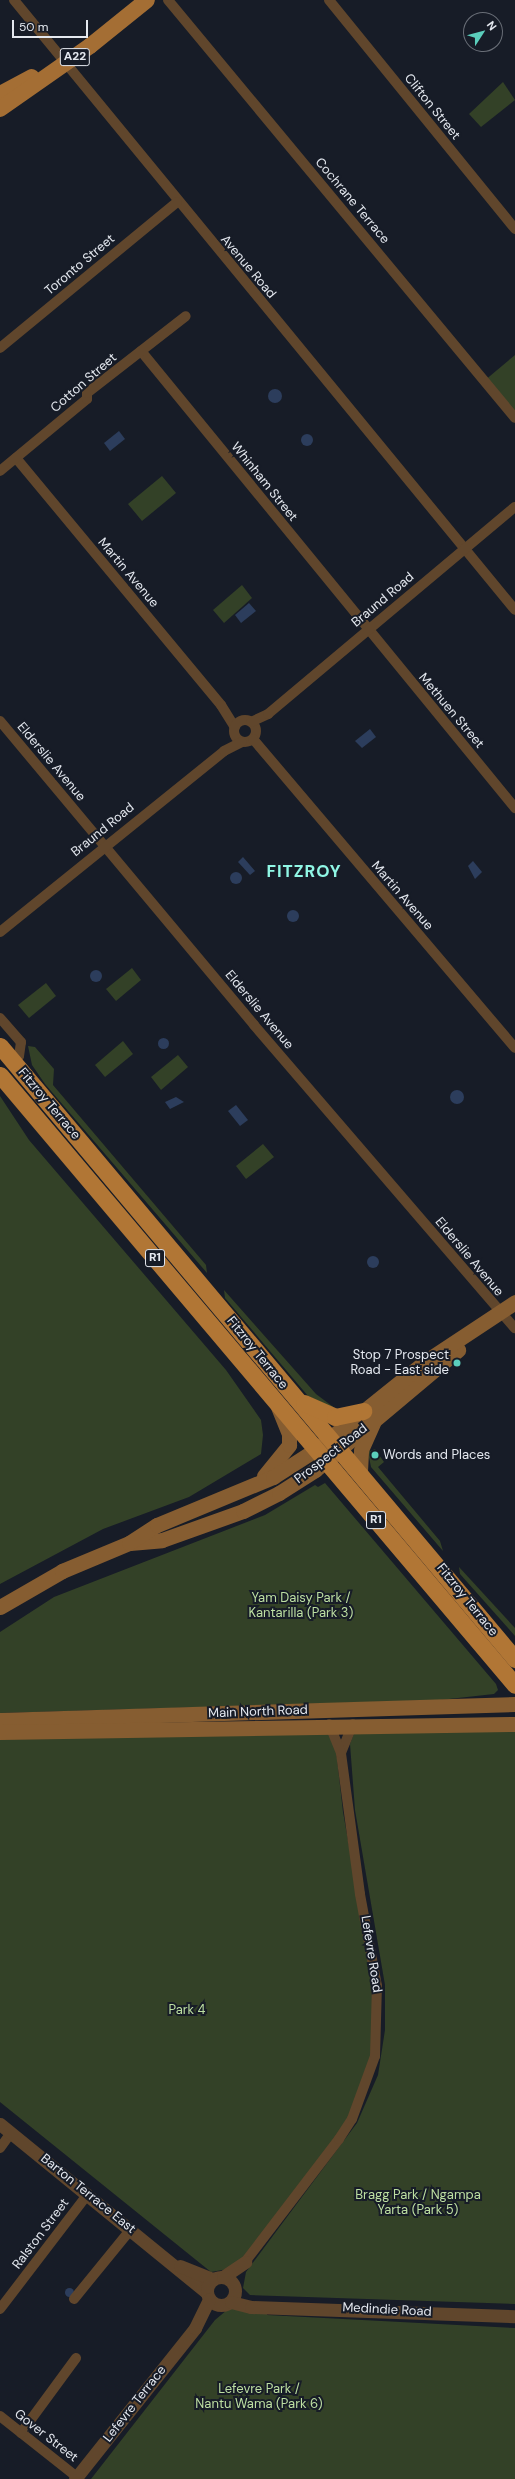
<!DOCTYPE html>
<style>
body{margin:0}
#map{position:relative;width:515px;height:2479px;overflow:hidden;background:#171c27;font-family:"DM Sans",sans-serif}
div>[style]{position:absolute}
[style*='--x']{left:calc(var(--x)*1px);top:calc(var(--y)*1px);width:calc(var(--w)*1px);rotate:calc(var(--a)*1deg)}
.green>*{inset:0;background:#334127}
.water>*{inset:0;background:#2c3d5c}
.round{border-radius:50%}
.minor>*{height:10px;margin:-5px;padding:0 5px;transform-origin:5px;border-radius:5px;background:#60462c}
.minor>.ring{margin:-5px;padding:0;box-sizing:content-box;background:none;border:10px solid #60462c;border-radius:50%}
.tertiary>*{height:13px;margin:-6.5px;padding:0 6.5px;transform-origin:6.5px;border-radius:6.5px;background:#60462c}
.tertiary>.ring{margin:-6.5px;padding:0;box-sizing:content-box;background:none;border:13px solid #60462c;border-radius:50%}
.secondary>*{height:15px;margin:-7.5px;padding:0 7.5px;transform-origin:7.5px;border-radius:7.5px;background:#865d31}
.primary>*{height:16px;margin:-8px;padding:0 8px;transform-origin:8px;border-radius:8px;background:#a46e34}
.trunk>*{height:17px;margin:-8.5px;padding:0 8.5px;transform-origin:8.5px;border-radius:8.5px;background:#b17635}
.dots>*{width:11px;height:11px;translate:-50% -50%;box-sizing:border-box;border:2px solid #171c27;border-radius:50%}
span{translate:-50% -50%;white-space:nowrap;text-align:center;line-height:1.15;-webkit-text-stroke:4px #171c27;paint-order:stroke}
.shield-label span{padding:1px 3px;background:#171c27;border:1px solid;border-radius:3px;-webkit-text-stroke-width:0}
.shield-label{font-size:12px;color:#e4e8ef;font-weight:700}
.street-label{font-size:13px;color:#e4e8ef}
.poi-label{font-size:13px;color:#e4e8ef}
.right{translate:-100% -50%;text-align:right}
.left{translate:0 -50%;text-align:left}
.park-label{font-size:13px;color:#bddfa2}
.district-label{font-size:17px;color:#90f7e5;font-weight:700;letter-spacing:1px}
.north{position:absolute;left:463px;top:12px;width:40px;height:40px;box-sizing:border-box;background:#171c27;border:1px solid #696e77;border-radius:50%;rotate:54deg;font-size:11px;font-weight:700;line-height:16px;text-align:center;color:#e4e8ef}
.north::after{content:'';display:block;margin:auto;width:14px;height:18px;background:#5bcebc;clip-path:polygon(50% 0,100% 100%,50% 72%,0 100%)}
.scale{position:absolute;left:12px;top:20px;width:76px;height:18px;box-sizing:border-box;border:2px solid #e4e8ef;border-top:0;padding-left:5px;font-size:12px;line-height:14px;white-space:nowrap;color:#e4e8ef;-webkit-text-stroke:3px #171c27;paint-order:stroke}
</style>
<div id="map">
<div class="green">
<i style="clip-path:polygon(503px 82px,515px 100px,481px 127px,469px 114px)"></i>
<i style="clip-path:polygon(515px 355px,515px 418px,484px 381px)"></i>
<i style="clip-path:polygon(162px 476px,176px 493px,142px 521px,128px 504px)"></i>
<i style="clip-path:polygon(242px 585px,252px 598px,224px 623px,213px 610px)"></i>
<i style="clip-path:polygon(132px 968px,141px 980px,116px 1001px,106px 989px)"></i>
<i style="clip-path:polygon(46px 983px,56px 996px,29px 1018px,18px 1005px)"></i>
<i style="clip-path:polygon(123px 1041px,133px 1054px,105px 1077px,95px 1065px)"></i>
<i style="clip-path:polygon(28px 1046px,35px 1047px,54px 1069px,53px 1085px,206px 1265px,207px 1273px,45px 1084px,32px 1065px)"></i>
<i style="clip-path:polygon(178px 1055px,188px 1067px,161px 1090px,151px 1077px)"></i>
<i style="clip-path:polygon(0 1096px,29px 1140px,226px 1370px,261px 1420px,263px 1435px,261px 1454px,189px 1497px,103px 1529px,0 1584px)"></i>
<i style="clip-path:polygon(263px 1144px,274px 1157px,246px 1179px,236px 1166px)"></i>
<i style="clip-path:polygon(224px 1290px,316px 1394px,336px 1409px,308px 1396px,225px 1298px)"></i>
<i style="clip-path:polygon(375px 1449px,384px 1462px,378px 1467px,440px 1541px,443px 1551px,371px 1467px,368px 1452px)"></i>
<i style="clip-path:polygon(325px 1483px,496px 1684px,498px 1690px,494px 1694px,440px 1700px,0 1713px,0 1632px,54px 1597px,265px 1515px,315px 1485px,318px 1487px)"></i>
<i style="clip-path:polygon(459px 1567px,515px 1628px,515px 1636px,460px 1574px)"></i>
<i style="clip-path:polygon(515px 1729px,515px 2304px,250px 2295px,243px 2288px,246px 2272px,357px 2123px,378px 2075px,385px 2030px,385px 1985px,355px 1810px,350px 1744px,355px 1731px)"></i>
<i style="clip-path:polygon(334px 1732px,343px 1812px,374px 1987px,373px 2055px,351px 2118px,244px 2260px,228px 2269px,211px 2272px,0 2102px,0 1736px)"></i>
<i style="clip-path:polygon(233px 2305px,267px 2311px,267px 2315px,515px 2328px,515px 2479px,91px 2479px,215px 2320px)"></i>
</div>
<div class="water">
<i class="round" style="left:268px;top:389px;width:14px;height:14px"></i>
<i style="clip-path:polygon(119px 431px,125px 439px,110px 451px,104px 443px)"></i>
<i class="round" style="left:301px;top:434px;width:12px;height:12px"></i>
<i style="clip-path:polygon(249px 603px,256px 611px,241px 623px,235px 615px)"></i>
<i style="clip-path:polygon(370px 729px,376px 737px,362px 748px,355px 741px)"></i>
<i style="clip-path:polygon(243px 857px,255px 871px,250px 875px,238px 862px)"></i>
<i style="clip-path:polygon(473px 861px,482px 872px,475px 879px,468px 866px)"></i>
<i class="round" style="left:230px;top:872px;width:12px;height:12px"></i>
<i class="round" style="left:287px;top:910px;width:12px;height:12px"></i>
<i class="round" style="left:90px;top:970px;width:12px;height:12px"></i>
<i class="round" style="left:157.5px;top:1037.5px;width:11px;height:11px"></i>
<i class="round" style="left:450px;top:1090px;width:14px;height:14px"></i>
<i style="clip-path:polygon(176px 1097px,184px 1102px,170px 1109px,165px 1102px)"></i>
<i style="clip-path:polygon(236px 1105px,248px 1120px,240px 1126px,228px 1111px)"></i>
<i class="round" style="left:367px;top:1256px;width:12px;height:12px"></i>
<i class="round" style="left:64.5px;top:2287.5px;width:9px;height:9px"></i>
</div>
<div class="minor">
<i style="--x:14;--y:0;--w:789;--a:50.6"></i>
<i style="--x:168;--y:0;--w:543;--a:50.3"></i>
<i style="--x:329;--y:0;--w:295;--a:50.9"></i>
<i style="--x:0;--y:348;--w:229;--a:-39.5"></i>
<i style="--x:141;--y:351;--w:591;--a:50.7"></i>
<i style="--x:16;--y:458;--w:321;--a:50.3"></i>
<i style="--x:221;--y:705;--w:26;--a:58"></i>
<i style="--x:0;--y:471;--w:113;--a:-39.6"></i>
<i style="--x:87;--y:399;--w:6;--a:-90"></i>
<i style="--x:87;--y:393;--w:125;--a:-37.9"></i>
<i class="ring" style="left:234px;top:720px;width:12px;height:12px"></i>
<i style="--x:0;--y:721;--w:396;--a:50.1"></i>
<i style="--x:254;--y:1025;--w:400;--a:49.3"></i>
<i style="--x:251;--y:722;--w:19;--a:-25"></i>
<i style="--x:268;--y:714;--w:322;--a:-40"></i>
<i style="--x:253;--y:739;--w:405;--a:49.7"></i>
<i style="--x:0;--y:932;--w:288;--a:-38.9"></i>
<i style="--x:224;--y:751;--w:20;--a:-27"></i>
<i style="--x:0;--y:1018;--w:32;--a:49"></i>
<i style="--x:21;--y:1042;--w:14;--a:98"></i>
<i style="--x:19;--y:1056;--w:8;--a:140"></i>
<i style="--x:341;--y:1753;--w:31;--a:-68"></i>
<i style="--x:0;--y:2148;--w:19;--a:-54"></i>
<i style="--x:245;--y:2262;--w:155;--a:-52.6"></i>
<i style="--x:339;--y:2139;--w:24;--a:-57"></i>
<i style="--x:352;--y:2119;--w:67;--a:-69.9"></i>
<i style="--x:375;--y:2056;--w:70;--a:-88.4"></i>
<i style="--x:377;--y:1986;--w:94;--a:-100.5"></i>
<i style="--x:360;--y:1894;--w:142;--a:-97.7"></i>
<i style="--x:341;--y:1753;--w:31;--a:-112"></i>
<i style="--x:74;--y:2299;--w:90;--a:-50.8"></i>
<i style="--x:0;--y:2309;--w:145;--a:-52.6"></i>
<i style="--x:0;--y:2416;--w:98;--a:38.4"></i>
<i style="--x:21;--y:2433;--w:93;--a:-53.7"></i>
</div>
<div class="tertiary">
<i style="--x:0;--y:2124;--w:267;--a:39.2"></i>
<i style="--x:180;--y:2266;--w:35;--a:22"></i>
<i class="ring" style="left:207px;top:2277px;width:15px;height:15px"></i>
<i style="--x:223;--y:2277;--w:27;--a:-34"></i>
<i style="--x:231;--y:2302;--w:21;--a:14"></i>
<i style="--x:251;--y:2307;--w:264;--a:2"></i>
<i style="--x:75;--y:2479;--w:193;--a:-51.5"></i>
<i style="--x:195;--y:2328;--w:32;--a:-64"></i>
</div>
<div class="secondary">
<i style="--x:360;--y:1471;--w:21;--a:-87"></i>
<i style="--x:361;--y:1450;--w:30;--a:-66"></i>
<i style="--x:264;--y:1476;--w:40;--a:-51"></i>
<i style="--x:289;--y:1445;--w:11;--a:-90"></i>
<i style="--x:289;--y:1434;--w:29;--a:-112"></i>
<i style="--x:130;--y:1543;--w:32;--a:-5"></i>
<i style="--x:162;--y:1540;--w:86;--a:-19.7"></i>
<i style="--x:243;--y:1511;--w:40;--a:-26.6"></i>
<i style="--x:279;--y:1493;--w:43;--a:-32.6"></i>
<i style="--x:315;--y:1470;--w:187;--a:-40"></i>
<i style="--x:0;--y:1607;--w:72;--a:-30.1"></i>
<i style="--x:62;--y:1571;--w:73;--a:-22.7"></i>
<i style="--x:129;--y:1543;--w:33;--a:-33"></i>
<i style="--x:157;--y:1525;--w:126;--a:-22.5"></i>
<i style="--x:273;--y:1477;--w:50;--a:-32.7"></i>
<i style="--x:315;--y:1450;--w:142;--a:-38.7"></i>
<i style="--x:426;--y:1361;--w:107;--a:-33.5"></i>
<i style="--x:0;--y:1720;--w:515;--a:-1.78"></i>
<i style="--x:0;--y:1732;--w:515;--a:-0.89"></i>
</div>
<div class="primary">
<i style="--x:0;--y:94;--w:36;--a:-28"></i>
<i style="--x:0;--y:109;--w:110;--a:-35"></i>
<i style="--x:90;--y:46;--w:73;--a:-38.9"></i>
</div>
<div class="trunk">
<i style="--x:0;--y:1046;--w:801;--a:49.97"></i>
<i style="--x:0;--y:1075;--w:798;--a:49.83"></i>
<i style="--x:304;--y:1403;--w:34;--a:24"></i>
<i style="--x:335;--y:1417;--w:29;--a:-12"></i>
</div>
<div class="dots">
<i style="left:457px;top:1363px;background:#5bcebc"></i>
<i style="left:375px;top:1455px;background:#5bcebc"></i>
</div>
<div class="shield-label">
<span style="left:75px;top:57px">A22</span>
<span style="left:155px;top:1258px">R1</span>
<span style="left:376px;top:1520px">R1</span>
</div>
<div class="street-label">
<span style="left:432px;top:107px;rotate:51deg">Clifton Street</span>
<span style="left:352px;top:201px;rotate:50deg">Cochrane Terrace</span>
<span style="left:80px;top:265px;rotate:-40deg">Toronto Street</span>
<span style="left:248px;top:267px;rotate:50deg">Avenue Road</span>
<span style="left:84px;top:383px;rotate:-41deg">Cotton Street</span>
<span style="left:264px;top:482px;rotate:51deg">Whinham Street</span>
<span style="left:128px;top:573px;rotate:50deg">Martin Avenue</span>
<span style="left:383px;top:600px;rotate:-40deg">Braund Road</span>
<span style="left:451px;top:711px;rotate:50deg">Methuen Street</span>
<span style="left:51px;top:762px;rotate:50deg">Elderslie Avenue</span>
<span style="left:103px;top:830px;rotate:-39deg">Braund Road</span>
<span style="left:402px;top:896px;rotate:49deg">Martin Avenue</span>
<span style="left:259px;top:1010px;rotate:50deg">Elderslie Avenue</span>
<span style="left:49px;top:1104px;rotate:50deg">Fitzroy Terrace</span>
<span style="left:469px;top:1257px;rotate:50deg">Elderslie Avenue</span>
<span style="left:257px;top:1353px;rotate:51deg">Fitzroy Terrace</span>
<span style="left:331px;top:1454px;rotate:-38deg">Prospect Road</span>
<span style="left:467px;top:1600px;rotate:51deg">Fitzroy Terrace</span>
<span style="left:258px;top:1712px;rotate:-2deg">Main North Road</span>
<span style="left:371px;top:1954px;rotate:81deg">Lefevre Road</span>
<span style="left:88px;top:2194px;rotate:39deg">Barton Terrace East</span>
<span style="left:41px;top:2234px;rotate:-53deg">Ralston Street</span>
<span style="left:387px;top:2310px;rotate:3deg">Medindie Road</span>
<span style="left:135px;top:2404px;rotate:-52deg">Lefevre Terrace</span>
<span style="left:46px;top:2436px;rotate:38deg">Gover Street</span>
</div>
<div class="poi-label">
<span class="right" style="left:449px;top:1363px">Stop 7 Prospect<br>Road - East side</span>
<span class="left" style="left:383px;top:1455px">Words and Places</span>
</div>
<div class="park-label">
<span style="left:301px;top:1606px">Yam Daisy Park /<br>Kantarilla (Park 3)</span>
<span style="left:187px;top:2010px">Park 4</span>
<span style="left:418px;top:2203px">Bragg Park / Ngampa<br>Yarta (Park 5)</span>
<span style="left:259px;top:2397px">Lefevre Park /<br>Nantu Wama (Park 6)</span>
</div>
<div class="district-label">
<span style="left:304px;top:872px">FITZROY</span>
</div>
<div class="north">N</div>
<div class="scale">50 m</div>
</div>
